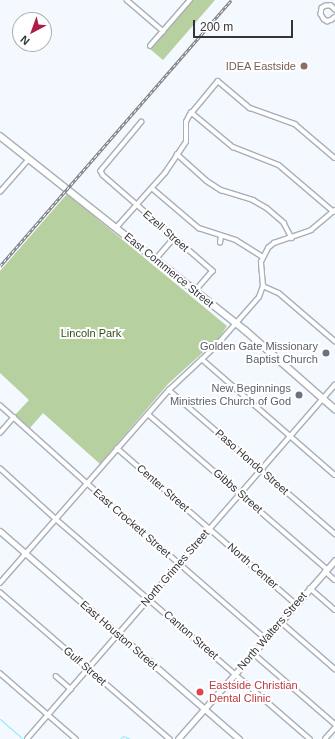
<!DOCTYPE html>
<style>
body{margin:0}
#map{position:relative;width:335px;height:739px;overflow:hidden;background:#f4f8ff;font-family:Arial,sans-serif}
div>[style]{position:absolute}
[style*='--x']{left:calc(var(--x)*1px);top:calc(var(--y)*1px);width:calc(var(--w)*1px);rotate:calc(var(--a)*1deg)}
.green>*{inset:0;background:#b6d09f}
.stream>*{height:1px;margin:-0.5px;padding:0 0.5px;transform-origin:0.5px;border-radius:0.5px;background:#8feaf9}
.roads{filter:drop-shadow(1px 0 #aaaeb6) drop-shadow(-1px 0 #aaaeb6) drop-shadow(0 1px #aaaeb6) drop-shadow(0 -1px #aaaeb6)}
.street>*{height:3.5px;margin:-1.75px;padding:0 1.75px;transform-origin:1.75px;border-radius:1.75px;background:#fff}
.secondary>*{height:4.5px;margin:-2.25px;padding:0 2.25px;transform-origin:2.25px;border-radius:2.25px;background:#fff}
.primary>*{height:5.5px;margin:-2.75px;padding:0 2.75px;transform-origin:2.75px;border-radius:2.75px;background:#fff}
.rail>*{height:2.5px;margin-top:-1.25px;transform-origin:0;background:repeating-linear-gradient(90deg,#fff 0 3px,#7a7c81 0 6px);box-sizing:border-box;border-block:1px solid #7a7c81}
.dots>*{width:11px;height:11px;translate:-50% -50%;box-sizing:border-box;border:2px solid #fff;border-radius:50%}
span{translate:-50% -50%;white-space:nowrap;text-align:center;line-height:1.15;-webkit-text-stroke:4px #fff;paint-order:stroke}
.education-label{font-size:11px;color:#785e54}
.right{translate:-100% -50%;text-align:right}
.street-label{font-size:11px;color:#343539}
.park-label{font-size:11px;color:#324b15}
.worship-label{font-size:11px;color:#5b616d}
.health-label{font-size:11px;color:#be3a42}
.left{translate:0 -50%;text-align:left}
.north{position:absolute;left:12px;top:12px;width:40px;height:40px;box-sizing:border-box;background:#fff;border:1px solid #aeaeb0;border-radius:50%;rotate:221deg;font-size:11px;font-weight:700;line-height:16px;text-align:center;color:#343539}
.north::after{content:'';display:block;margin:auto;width:14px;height:18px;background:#af1c49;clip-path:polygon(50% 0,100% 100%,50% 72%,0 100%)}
.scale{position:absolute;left:193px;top:20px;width:100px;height:18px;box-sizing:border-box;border:2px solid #343539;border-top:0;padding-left:5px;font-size:12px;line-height:14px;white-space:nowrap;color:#343539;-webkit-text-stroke:3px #fff;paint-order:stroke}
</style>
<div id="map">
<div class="green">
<i style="clip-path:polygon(193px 0,215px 0,163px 60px,150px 49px)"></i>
<i style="clip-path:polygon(67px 194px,227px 326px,219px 338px,168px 384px,100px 464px,43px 413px,30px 428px,15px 415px,29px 400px,0 373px,0 271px)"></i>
</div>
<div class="stream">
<i style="--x:0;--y:719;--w:30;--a:41"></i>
<i style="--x:120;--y:739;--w:4;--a:-45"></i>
<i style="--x:123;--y:736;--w:8;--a:23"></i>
</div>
<div class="roads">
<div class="street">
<i style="--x:127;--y:0;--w:48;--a:40.7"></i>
<i style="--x:335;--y:10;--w:6;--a:-135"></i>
<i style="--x:331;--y:6;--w:5;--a:180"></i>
<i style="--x:326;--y:6;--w:4;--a:153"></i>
<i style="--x:322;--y:8;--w:6;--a:99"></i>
<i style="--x:321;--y:14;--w:6;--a:59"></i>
<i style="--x:324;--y:19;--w:4;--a:34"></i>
<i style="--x:327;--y:21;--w:4;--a:-14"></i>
<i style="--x:331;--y:20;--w:5;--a:-37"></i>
<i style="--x:150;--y:46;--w:61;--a:-49"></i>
<i style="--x:191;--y:112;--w:55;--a:39.8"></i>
<i style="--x:233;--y:147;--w:49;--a:21.4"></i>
<i style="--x:279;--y:165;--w:72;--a:40.5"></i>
<i style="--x:142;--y:122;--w:64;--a:129.9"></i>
<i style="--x:101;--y:171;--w:4;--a:63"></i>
<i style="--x:103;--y:175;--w:146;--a:41.1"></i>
<i style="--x:213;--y:271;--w:28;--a:131"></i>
<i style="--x:177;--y:154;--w:40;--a:42"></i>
<i style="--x:207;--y:181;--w:17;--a:33"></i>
<i style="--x:221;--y:190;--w:34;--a:17"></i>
<i style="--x:253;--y:200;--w:16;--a:30"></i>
<i style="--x:267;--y:208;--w:23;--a:41"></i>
<i style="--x:284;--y:223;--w:17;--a:62"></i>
<i style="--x:152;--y:188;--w:62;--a:40.4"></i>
<i style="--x:199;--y:228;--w:39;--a:18"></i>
<i style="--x:236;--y:240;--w:32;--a:32"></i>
<i style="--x:0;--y:192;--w:44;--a:-48.7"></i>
<i style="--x:116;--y:228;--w:74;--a:-48.3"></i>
<i style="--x:165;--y:173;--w:37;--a:-56"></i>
<i style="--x:186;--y:142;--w:20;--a:-90"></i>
<i style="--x:186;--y:122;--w:7;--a:-63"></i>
<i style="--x:189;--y:116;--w:45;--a:-50.4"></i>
<i style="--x:218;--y:81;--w:42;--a:40.2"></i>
<i style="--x:250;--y:108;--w:48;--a:19.6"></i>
<i style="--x:295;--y:124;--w:52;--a:40.4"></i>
<i style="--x:220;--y:243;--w:7;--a:-82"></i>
<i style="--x:155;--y:260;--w:29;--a:-49"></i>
<i style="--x:263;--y:286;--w:17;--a:24"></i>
<i style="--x:279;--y:293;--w:74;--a:40.6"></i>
<i style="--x:202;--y:359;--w:176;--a:41.1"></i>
<i style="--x:169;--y:390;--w:220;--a:40.9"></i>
<i style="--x:0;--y:405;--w:117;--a:41.9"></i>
<i style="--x:87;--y:483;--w:237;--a:41.1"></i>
<i style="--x:148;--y:414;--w:237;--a:40.9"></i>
<i style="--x:0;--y:433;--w:21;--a:-49"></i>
<i style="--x:117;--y:448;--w:237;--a:41.1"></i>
<i style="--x:0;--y:468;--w:76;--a:42.3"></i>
<i style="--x:56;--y:519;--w:336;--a:40.9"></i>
<i style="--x:325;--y:571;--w:13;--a:42"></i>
<i style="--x:0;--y:583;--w:257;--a:-48.8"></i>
<i style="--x:169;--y:390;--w:64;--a:-43.1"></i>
<i style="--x:216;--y:346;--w:65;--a:-48.7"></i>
<i style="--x:259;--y:297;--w:12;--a:-70"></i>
<i style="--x:263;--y:286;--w:24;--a:-95"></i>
<i style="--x:261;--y:262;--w:16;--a:-63"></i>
<i style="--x:268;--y:248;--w:8;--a:-40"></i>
<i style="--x:274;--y:243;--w:39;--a:-19"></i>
<i style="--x:311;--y:230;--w:31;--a:-40"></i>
<i style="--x:310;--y:588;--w:33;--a:41"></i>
<i style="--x:0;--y:592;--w:225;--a:40.9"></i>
<i style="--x:281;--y:622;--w:72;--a:41"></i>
<i style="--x:253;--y:653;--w:108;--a:40.9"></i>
<i style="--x:0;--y:673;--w:101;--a:41"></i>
<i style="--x:56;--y:676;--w:20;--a:41"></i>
<i style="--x:27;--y:739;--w:469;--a:-49"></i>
<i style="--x:325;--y:739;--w:15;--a:-48"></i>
</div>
<div class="secondary">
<i style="--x:0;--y:531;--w:317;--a:41"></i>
<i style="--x:178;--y:739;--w:238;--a:-48.7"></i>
</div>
<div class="primary">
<i style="--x:0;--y:136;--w:313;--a:38.4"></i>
<i style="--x:245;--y:330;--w:120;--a:41.3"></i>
</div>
</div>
<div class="rail">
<i style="--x:0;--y:266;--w:352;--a:-49"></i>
</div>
<div class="dots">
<i style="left:304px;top:66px;background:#8d6e63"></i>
<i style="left:326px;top:353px;background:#6b7280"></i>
<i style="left:299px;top:395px;background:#6b7280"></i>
<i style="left:200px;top:692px;background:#e0444e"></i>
</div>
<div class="education-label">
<span class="right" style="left:296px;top:66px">IDEA Eastside</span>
</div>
<div class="street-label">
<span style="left:166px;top:231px;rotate:41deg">Ezell Street</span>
<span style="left:169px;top:270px;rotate:39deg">East Commerce Street</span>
<span style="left:252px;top:462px;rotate:41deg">Paso Hondo Street</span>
<span style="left:163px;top:488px;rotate:41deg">Center Street</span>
<span style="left:238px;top:491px;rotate:41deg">Gibbs Street</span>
<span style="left:132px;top:523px;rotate:41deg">East Crockett Street</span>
<span style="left:253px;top:566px;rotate:41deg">North Center</span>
<span style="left:175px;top:568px;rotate:-49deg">North Grimes Street</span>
<span style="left:272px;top:631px;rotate:-49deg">North Walters Street</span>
<span style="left:119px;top:635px;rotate:41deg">East Houston Street</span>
<span style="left:191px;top:635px;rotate:41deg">Canton Street</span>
<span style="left:85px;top:666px;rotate:41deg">Gulf Street</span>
</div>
<div class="park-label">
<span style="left:91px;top:333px">Lincoln Park</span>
</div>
<div class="worship-label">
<span class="right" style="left:318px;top:353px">Golden Gate Missionary<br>Baptist Church</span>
<span class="right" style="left:291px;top:395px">New Beginnings<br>Ministries Church of God</span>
</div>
<div class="health-label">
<span class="left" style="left:209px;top:692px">Eastside Christian<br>Dental Clinic</span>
</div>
<div class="north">N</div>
<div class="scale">200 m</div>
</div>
